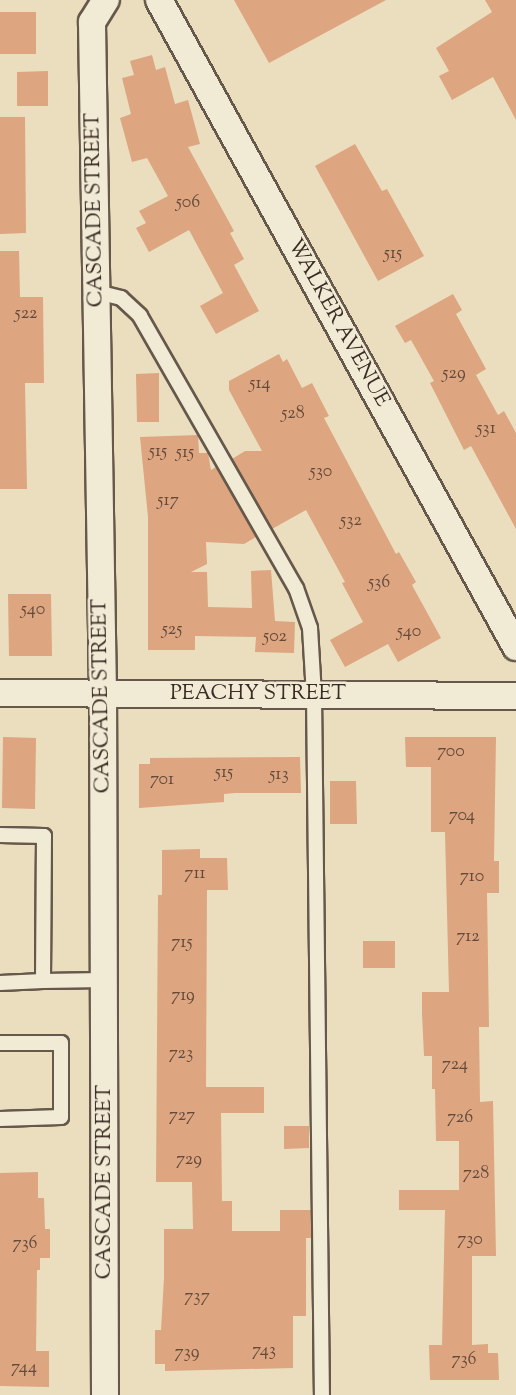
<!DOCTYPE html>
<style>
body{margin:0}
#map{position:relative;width:516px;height:1395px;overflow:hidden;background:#eadebe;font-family:"Sorts Mill Goudy",serif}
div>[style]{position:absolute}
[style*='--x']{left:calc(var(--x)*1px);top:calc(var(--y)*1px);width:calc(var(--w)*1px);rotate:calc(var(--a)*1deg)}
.building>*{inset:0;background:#dda580}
.roads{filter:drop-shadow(2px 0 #66584a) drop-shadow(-2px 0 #66584a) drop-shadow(0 2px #66584a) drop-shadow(0 -2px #66584a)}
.lane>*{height:14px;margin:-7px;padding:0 7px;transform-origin:7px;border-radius:7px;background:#f1ead5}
.street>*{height:26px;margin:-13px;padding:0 13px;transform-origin:13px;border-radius:13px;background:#f1ead5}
span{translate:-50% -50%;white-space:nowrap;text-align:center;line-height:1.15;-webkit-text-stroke:5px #f1ead5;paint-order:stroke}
.number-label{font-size:18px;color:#634a3b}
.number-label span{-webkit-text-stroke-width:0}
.street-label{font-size:21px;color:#3a2c24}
</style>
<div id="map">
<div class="building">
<i style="clip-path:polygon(234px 0,386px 0,269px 63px)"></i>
<i style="clip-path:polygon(485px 0,516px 0,516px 120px,493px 77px,452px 100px,439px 76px,449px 71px,436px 48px,492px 12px)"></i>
<i style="clip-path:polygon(0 12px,36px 12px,36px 54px,0 54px)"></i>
<i style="clip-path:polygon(152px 55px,156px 70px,165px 67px,175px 104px,188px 100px,200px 144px,188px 147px,234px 231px,230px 233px,244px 259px,234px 265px,259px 311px,216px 334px,200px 306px,223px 293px,189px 230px,149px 252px,136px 228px,146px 223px,139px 211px,168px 196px,147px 158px,132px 162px,120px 118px,131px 114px,122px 78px,134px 75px,130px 61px)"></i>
<i style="clip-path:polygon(48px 71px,48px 106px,17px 106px,17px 72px)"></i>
<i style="clip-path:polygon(0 117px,25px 117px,26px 233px,0 234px)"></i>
<i style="clip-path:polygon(355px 144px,382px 191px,387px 189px,424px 256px,378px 281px,315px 166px)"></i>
<i style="clip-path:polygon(0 251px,19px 251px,20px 297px,43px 297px,44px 383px,25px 383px,27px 489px,0 489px)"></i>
<i style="clip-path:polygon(453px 294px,462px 310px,456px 314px,486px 369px,476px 375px,498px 415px,504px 411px,516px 433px,516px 529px,471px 446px,464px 450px,430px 383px,434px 381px,411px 340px,405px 343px,395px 326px)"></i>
<i style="clip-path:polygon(279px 354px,283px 362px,287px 359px,302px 388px,312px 383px,329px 416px,324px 418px,396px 554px,399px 552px,416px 582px,412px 585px,441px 638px,398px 662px,388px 644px,345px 667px,330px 640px,363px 622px,342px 583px,345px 582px,306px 510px,272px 529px,232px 459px,245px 451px,262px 451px,229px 390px,229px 381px)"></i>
<i style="clip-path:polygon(159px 373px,159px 422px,137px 422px,136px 374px)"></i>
<i style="clip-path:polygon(198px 435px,199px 453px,208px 453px,211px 470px,216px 467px,256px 537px,244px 544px,206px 542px,207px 564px,191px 572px,207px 572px,208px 607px,252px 608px,251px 571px,271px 570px,275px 621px,295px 622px,294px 653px,255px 652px,256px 637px,195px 636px,195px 650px,148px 650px,148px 517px,140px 437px)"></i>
<i style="clip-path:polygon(8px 594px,51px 594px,52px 656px,9px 656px)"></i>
<i style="clip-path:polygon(3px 737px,36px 738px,35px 809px,2px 808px)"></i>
<i style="clip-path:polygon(405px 737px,496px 737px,494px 861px,499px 861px,499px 893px,487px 893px,489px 1027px,479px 1027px,480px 1102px,493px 1101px,496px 1256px,472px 1256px,472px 1345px,488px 1344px,488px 1353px,498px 1353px,499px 1380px,430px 1380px,429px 1345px,442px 1345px,445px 1210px,399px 1210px,399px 1190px,459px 1190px,459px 1141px,436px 1141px,435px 1089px,432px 1089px,432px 1056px,424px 1056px,422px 1013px,422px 992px,449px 992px,445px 832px,431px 832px,431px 767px,406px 767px)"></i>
<i style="clip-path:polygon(300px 757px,301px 793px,235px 793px,224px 794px,224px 802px,139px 808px,139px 764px,150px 764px,150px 758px)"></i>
<i style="clip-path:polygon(330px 781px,356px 781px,357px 824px,330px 824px)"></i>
<i style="clip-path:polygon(200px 849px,200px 858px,227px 858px,228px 890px,207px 890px,206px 1087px,264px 1087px,264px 1113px,221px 1113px,222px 1201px,232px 1201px,232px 1231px,280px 1231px,280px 1210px,311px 1210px,311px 1238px,306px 1238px,306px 1316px,293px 1316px,293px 1368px,165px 1371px,165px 1364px,155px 1364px,155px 1330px,161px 1330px,164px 1278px,164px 1229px,193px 1229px,192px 1182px,156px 1182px,158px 895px,162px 895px,162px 850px)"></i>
<i style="clip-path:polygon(363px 941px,395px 941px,395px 968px,363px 968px)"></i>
<i style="clip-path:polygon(284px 1126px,309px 1126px,309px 1148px,284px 1149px)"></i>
<i style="clip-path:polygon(38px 1172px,38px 1198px,44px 1198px,45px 1229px,50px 1229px,50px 1258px,40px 1258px,40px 1270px,37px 1270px,36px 1351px,49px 1351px,49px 1387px,0 1386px,0 1173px)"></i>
</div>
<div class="roads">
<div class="lane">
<i style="--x:97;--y:292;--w:25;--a:14"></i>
<i style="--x:121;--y:298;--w:26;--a:43"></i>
<i style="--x:140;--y:316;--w:314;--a:60.2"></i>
<i style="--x:296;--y:588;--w:42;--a:70.7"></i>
<i style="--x:310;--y:628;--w:67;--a:86.6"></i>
<i style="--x:314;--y:695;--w:700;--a:89.35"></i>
<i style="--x:0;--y:835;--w:44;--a:1.3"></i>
<i style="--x:44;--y:836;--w:145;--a:90.4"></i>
<i style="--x:43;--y:981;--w:43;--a:177.3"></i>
<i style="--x:43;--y:981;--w:61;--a:-0.9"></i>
<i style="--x:0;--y:1043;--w:61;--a:0"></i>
<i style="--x:61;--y:1043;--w:74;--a:90"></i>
<i style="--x:61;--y:1117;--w:61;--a:178.1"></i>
</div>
<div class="street">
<i style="--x:159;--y:0;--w:739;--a:61.11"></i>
<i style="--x:0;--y:693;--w:516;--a:0.33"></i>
<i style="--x:105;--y:1395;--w:701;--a:-90.16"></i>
<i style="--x:103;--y:694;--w:672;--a:-90.94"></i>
<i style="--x:92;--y:22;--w:26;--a:-58"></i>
</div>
</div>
<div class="number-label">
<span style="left:188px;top:203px">506</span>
<span style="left:393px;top:254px">515</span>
<span style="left:26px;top:314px">522</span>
<span style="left:454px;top:374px">529</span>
<span style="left:260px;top:384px">514</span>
<span style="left:293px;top:414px">528</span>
<span style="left:486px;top:429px">531</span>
<span style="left:158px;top:452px">515</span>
<span style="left:185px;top:453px">515</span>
<span style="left:321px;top:472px">530</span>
<span style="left:168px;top:501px">517</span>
<span style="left:351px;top:521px">532</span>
<span style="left:379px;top:583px">536</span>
<span style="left:33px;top:610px">540</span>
<span style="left:172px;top:630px">525</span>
<span style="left:409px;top:632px">540</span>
<span style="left:275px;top:637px">502</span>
<span style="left:451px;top:752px">700</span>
<span style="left:224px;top:773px">515</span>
<span style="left:279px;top:775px">513</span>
<span style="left:162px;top:780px">701</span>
<span style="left:462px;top:816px">704</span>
<span style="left:195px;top:874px">711</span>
<span style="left:472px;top:877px">710</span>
<span style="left:468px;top:937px">712</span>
<span style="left:182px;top:943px">715</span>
<span style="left:183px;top:996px">719</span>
<span style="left:181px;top:1054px">723</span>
<span style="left:455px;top:1065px">724</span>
<span style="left:182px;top:1116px">727</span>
<span style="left:460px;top:1118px">726</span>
<span style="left:189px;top:1160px">729</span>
<span style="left:476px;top:1174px">728</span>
<span style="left:470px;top:1240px">730</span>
<span style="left:25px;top:1244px">736</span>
<span style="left:197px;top:1297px">737</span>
<span style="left:264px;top:1351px">743</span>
<span style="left:187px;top:1353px">739</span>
<span style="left:464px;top:1360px">736</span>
<span style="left:24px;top:1368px">744</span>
</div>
<div class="street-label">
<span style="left:95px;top:210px;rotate:-91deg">CASCADE STREET</span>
<span style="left:338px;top:323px;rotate:61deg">WALKER AVENUE</span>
<span style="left:258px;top:694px">PEACHY STREET</span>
<span style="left:102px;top:696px;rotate:-91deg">CASCADE STREET</span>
<span style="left:105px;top:1182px;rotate:-90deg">CASCADE STREET</span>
</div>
</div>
